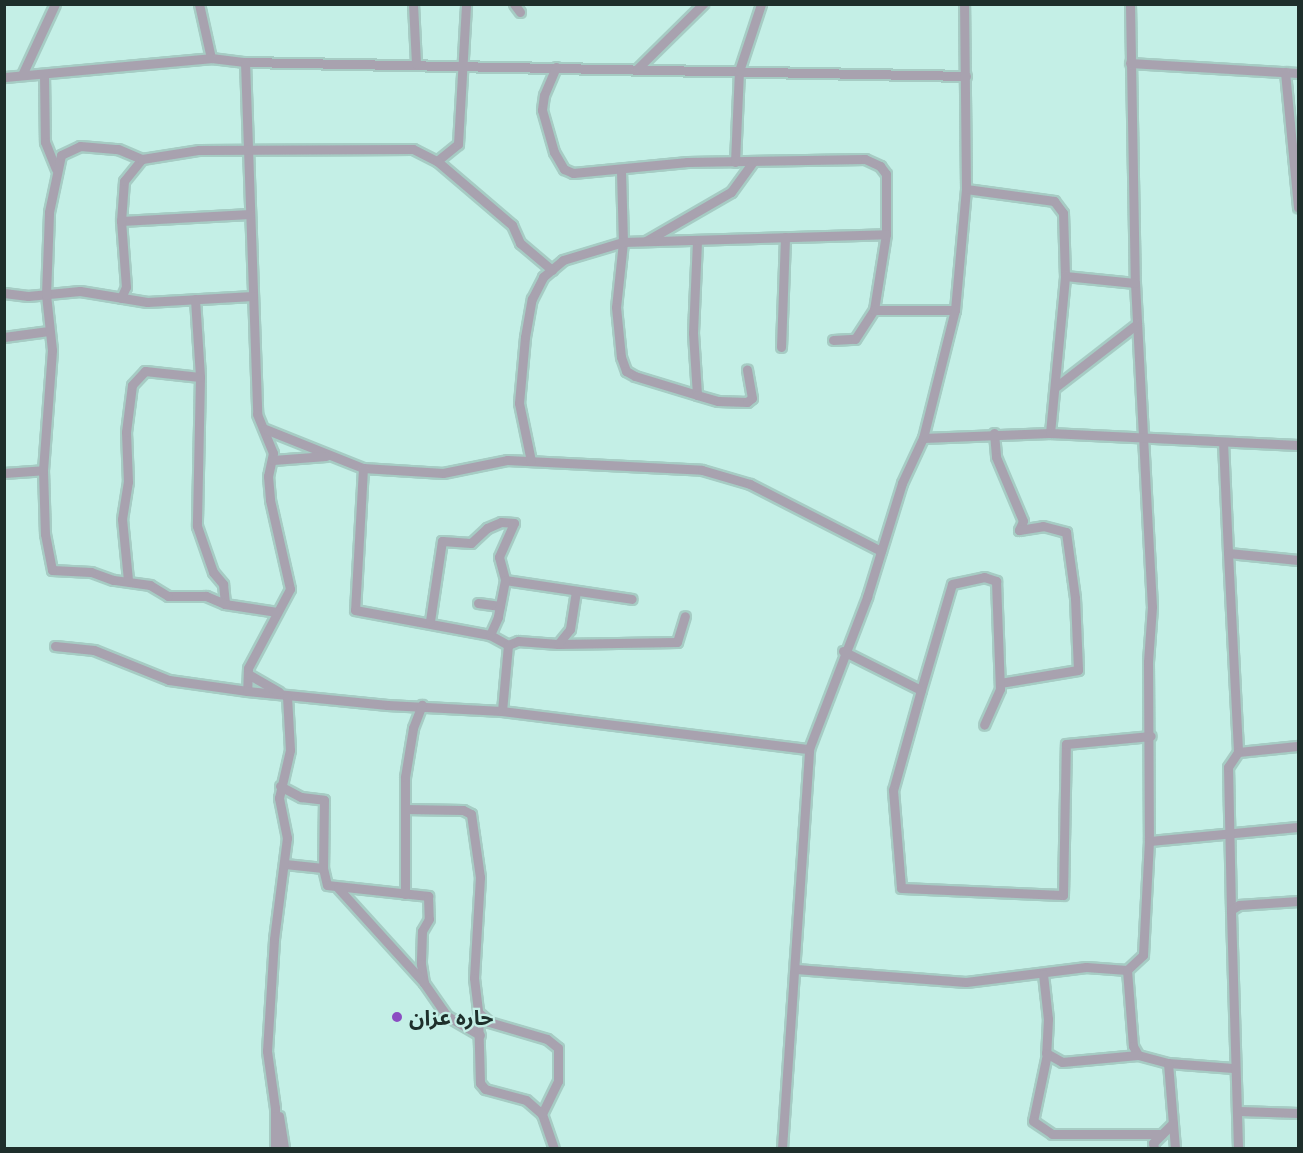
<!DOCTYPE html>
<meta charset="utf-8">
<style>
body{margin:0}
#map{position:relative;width:1303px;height:1153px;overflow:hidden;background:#c4efe6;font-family:Lato,"Noto Sans Arabic",sans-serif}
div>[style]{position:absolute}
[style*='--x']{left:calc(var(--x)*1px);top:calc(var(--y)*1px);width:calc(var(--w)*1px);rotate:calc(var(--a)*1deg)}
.roads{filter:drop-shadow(2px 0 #a6ccc4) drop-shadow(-2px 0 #a6ccc4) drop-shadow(0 2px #a6ccc4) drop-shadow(0 -2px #a6ccc4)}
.minor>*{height:9px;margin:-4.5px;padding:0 4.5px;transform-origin:4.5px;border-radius:4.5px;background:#a8a2af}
.dots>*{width:16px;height:16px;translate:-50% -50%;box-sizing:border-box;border:3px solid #c4efe6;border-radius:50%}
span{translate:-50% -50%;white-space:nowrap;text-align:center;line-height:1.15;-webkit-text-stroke:4.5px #c4efe6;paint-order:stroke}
.poi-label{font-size:21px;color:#1e2f2b;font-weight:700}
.left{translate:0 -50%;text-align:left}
.frame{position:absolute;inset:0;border:6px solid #1e2f2b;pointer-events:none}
</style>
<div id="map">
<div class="roads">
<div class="minor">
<i style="--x:199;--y:4;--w:55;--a:77.5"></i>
<i style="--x:211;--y:58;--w:34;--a:7"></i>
<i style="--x:245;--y:62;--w:721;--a:1.11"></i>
<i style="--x:413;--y:4;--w:60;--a:87.1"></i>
<i style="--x:514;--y:4;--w:10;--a:53"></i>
<i style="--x:1130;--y:4;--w:279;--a:89"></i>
<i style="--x:1135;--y:283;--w:324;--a:87"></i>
<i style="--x:1152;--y:607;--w:55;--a:94.2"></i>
<i style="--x:1148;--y:662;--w:179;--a:89.7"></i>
<i style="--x:1149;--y:841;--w:150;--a:-5.4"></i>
<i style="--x:245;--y:62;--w:352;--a:88"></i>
<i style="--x:257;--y:414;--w:42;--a:67.7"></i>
<i style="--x:273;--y:453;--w:24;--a:102"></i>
<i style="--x:268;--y:476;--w:24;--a:85"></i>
<i style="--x:270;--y:500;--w:91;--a:77.3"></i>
<i style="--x:290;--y:589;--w:89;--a:118"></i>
<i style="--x:248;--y:668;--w:23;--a:92"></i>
<i style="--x:1130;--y:63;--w:168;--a:3.4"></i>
<i style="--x:556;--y:67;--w:30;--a:113"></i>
<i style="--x:544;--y:95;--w:15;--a:98"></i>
<i style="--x:542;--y:110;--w:44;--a:74.1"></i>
<i style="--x:554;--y:152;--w:20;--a:60"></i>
<i style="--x:564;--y:169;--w:10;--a:24"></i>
<i style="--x:573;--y:173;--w:115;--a:-5.5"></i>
<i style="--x:687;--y:162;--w:178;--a:-1"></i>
<i style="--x:865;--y:159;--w:17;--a:25"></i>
<i style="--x:880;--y:166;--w:10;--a:53"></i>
<i style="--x:886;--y:174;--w:60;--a:90"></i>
<i style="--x:886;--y:234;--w:77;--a:99"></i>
<i style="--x:637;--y:69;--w:93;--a:-44.6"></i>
<i style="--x:1285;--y:72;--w:136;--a:84.5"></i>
<i style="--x:44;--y:74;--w:68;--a:89.2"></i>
<i style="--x:45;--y:142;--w:29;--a:68"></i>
<i style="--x:22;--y:75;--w:78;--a:-65.1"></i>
<i style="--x:4;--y:77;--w:208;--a:-5.2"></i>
<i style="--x:437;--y:161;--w:27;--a:-39"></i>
<i style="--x:458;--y:144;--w:140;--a:-86.7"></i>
<i style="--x:735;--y:162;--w:91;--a:-87.5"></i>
<i style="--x:739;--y:71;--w:71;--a:-71.8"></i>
<i style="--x:621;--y:171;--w:71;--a:88.4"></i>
<i style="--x:623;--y:242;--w:65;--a:96.1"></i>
<i style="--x:616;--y:307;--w:50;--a:84.3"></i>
<i style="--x:621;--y:357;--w:15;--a:70"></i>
<i style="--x:626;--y:371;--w:10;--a:29"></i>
<i style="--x:635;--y:376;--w:65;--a:17"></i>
<i style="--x:966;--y:189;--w:89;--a:7.8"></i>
<i style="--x:1054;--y:201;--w:15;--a:53"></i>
<i style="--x:1063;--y:213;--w:63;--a:88.2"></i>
<i style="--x:1065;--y:276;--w:70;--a:5.7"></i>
<i style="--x:121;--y:221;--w:129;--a:-3.1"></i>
<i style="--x:646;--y:241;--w:98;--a:-30"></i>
<i style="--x:731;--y:192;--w:37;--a:-54"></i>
<i style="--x:697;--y:241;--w:92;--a:92.5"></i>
<i style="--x:693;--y:333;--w:62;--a:86.3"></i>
<i style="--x:697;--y:395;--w:22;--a:16"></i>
<i style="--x:718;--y:401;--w:29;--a:2"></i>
<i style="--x:747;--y:402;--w:6;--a:-39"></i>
<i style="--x:752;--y:398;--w:29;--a:-100"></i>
<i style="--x:4;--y:293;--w:24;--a:7"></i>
<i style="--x:28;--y:296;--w:52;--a:-5.5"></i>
<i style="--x:80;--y:291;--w:68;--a:9.3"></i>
<i style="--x:147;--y:302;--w:106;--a:-3.2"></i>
<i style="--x:121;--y:298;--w:12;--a:-66"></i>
<i style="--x:126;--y:287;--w:66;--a:-94.3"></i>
<i style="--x:121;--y:221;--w:40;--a:-85.7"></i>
<i style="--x:124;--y:181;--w:28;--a:-51"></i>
<i style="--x:195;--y:299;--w:78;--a:86.3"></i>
<i style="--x:200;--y:377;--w:149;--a:91.2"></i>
<i style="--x:197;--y:526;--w:49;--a:70.8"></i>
<i style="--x:213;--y:572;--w:16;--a:50"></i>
<i style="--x:223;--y:584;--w:20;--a:84"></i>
<i style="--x:4;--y:337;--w:45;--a:-7.6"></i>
<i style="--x:833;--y:340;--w:22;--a:-3"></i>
<i style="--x:855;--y:339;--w:35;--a:-57"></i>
<i style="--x:874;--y:310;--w:81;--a:0"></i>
<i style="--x:781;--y:347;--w:110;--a:-87.9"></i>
<i style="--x:1057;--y:386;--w:101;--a:-37.8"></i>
<i style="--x:265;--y:429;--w:105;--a:21.7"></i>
<i style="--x:363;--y:468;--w:80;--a:3.6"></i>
<i style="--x:443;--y:473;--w:65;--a:-11.5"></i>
<i style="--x:507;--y:460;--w:195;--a:2.9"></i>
<i style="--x:702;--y:470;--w:50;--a:16.3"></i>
<i style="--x:750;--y:484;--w:147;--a:27.1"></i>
<i style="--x:994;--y:433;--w:24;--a:85"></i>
<i style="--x:996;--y:457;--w:69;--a:67.1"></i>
<i style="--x:1023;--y:521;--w:10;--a:114"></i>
<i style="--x:1019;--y:530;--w:24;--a:-9"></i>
<i style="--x:1043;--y:526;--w:24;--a:15"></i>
<i style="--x:1066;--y:532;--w:67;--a:82.2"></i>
<i style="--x:1075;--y:598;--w:72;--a:87.6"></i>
<i style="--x:1078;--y:670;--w:79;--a:170.5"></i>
<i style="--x:1050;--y:433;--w:158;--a:-84.5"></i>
<i style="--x:923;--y:438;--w:127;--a:-2.3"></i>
<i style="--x:1050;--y:433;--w:248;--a:2.8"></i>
<i style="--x:1223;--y:442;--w:111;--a:87.4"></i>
<i style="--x:273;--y:460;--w:53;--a:-4.3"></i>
<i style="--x:531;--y:461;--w:59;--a:-101.7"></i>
<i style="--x:519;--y:403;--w:66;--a:-84.8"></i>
<i style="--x:525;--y:337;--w:39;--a:-80"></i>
<i style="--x:532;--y:299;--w:25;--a:-63"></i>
<i style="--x:543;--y:277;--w:26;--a:-40"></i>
<i style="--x:563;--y:260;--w:63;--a:-16.7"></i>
<i style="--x:623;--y:242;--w:263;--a:-1.7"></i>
<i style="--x:363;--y:468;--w:142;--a:93.2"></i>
<i style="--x:355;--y:610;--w:137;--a:10.5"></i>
<i style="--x:490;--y:635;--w:21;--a:29"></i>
<i style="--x:508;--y:645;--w:66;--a:95.2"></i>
<i style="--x:4;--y:473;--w:39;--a:-4"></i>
<i style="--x:1298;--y:560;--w:70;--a:-174.3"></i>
<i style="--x:1228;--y:553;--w:199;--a:87.1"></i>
<i style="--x:1238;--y:752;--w:60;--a:-5.7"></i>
<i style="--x:128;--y:580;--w:61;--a:-95.6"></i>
<i style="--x:122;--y:519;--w:37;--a:-81"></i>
<i style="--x:128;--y:482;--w:50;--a:-92.3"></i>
<i style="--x:126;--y:432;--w:47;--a:-82.7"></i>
<i style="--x:132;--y:385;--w:19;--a:-47"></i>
<i style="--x:145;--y:371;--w:55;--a:6.2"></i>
<i style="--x:505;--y:580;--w:128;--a:8.5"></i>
<i style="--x:478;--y:603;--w:22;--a:8"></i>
<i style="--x:277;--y:612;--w:53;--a:-171.3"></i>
<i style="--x:225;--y:604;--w:21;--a:-157"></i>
<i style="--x:206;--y:596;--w:38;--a:180"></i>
<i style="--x:168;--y:596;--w:21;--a:-149"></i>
<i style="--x:150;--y:585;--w:37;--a:-172"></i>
<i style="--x:113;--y:580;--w:23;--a:-160"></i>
<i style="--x:91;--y:572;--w:39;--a:-177"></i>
<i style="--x:52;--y:570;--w:37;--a:-101"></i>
<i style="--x:45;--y:534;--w:64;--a:-91.8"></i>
<i style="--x:43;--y:470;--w:120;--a:-85.7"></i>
<i style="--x:52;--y:350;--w:55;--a:-96.2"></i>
<i style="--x:46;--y:295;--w:83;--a:-87.9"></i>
<i style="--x:49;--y:212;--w:58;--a:-78.1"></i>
<i style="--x:61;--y:155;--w:21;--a:-25"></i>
<i style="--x:80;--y:146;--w:38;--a:5"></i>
<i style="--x:118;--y:149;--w:26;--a:23"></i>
<i style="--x:142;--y:159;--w:58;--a:-9"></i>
<i style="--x:199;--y:150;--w:214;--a:-0.3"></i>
<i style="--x:413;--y:149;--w:27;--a:27"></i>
<i style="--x:437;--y:161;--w:99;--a:40.5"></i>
<i style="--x:512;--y:225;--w:20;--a:66"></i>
<i style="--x:520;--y:243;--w:42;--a:40.2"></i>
<i style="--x:430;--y:621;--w:81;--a:-81.5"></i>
<i style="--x:442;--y:541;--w:29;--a:4"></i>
<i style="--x:471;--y:543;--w:22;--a:-43"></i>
<i style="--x:487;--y:528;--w:15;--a:-23"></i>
<i style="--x:501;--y:522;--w:13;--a:4"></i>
<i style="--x:514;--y:523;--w:37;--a:114"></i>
<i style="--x:499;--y:557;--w:24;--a:75"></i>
<i style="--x:505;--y:580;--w:38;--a:101"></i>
<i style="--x:498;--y:617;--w:20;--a:114"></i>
<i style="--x:558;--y:644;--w:119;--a:-1"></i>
<i style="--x:677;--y:642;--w:27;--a:-73"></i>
<i style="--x:508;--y:645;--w:11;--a:-22"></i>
<i style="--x:518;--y:641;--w:40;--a:4.3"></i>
<i style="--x:558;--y:644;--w:19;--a:-51"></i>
<i style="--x:570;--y:629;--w:38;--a:-81"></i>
<i style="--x:55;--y:646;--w:39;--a:6"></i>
<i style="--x:94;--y:650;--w:81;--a:21.8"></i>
<i style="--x:169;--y:680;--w:79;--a:8"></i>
<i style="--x:247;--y:691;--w:141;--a:5.7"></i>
<i style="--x:387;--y:705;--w:115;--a:3"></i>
<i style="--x:502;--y:711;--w:309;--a:7.1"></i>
<i style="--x:843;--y:651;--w:87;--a:26.6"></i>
<i style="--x:921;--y:690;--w:110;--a:-73.7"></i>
<i style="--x:952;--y:584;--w:33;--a:-12"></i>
<i style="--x:984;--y:577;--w:13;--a:18"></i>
<i style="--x:996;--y:581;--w:108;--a:87.9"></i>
<i style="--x:1000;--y:689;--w:39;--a:114"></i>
<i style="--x:248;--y:674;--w:36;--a:30"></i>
<i style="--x:921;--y:690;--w:104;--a:105.6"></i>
<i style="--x:893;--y:790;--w:98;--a:85.3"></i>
<i style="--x:901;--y:888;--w:162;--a:2.5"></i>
<i style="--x:1063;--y:895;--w:151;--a:-88.9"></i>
<i style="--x:1066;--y:744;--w:85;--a:-5.4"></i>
<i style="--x:280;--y:786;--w:24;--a:28"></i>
<i style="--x:301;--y:797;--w:23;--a:7"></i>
<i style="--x:324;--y:800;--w:68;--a:90.8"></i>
<i style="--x:323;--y:868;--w:17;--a:77"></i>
<i style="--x:327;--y:885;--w:102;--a:6.2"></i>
<i style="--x:428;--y:896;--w:23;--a:88"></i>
<i style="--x:429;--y:919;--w:14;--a:120"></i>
<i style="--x:422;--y:931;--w:33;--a:92"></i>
<i style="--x:421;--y:964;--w:19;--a:81"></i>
<i style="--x:424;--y:983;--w:40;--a:55.1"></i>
<i style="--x:447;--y:1016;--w:38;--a:30"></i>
<i style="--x:405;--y:809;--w:58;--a:1"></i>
<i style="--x:463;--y:810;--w:9;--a:27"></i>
<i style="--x:471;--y:814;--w:64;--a:81.9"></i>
<i style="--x:480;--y:877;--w:101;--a:93.4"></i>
<i style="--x:474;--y:978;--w:34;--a:83"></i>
<i style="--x:478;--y:1012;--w:15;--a:42"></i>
<i style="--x:489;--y:1022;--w:60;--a:16.3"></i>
<i style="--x:547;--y:1039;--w:14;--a:39"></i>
<i style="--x:558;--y:1048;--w:33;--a:90"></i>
<i style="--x:558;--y:1081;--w:37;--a:116"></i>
<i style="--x:542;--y:1114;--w:36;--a:71"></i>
<i style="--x:285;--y:864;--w:38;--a:6"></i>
<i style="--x:338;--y:888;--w:128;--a:47.8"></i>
<i style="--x:405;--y:894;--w:117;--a:-90"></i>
<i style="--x:405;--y:777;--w:50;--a:-80.7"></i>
<i style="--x:413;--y:728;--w:25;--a:-69"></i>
<i style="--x:1231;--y:910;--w:143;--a:-91.2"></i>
<i style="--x:1228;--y:767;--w:18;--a:-56"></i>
<i style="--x:796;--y:969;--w:170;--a:4.4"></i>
<i style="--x:966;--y:982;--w:121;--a:-7.1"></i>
<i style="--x:1086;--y:967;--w:41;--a:4.2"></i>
<i style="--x:1127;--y:970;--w:22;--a:-43"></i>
<i style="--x:1143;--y:955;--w:114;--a:-87"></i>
<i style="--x:1127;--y:970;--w:76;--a:85.5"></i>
<i style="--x:1133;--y:1046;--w:10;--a:61"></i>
<i style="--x:1138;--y:1055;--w:31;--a:15"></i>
<i style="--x:1168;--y:1063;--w:65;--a:4.4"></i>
<i style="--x:1043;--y:974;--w:45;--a:83.7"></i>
<i style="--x:1048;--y:1019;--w:34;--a:93"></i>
<i style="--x:1046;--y:1053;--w:18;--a:29"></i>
<i style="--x:1062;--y:1062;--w:76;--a:-5.3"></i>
<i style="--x:478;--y:1012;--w:71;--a:88.4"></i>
<i style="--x:480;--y:1083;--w:8;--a:50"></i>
<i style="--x:485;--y:1089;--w:42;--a:15"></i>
<i style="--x:526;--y:1100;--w:21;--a:41"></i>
<i style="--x:1047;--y:1054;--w:68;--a:101.8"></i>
<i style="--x:1033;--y:1121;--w:23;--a:34"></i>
<i style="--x:1052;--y:1134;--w:110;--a:0"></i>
<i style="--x:1168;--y:1063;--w:85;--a:85.3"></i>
<i style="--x:1239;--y:1111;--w:59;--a:1.9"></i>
<i style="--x:279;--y:1116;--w:32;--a:81"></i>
<i style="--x:275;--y:1148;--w:40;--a:-90"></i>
<i style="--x:275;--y:1108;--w:58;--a:-98"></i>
<i style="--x:267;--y:1051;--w:112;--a:-86.4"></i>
<i style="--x:274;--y:939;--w:102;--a:-82.7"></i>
<i style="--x:287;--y:838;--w:41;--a:-101.3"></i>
<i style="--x:279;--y:798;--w:49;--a:-77.1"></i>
<i style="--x:290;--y:750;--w:54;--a:-93.2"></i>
<i style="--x:782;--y:1148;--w:400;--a:-86.1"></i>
<i style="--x:809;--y:749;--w:163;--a:-69.1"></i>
<i style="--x:867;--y:597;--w:119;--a:-72.9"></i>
<i style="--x:902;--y:483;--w:50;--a:-65"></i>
<i style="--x:923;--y:438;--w:132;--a:-76"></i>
<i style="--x:955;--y:310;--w:121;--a:-84.8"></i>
<i style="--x:966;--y:189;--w:185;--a:-90.6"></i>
<i style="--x:1154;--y:1148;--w:5;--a:-101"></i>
<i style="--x:1153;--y:1143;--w:28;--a:-45"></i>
<i style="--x:1238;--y:1148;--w:238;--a:-91.7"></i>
<i style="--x:1231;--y:910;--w:9;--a:-32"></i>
<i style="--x:1239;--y:905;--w:59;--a:-3.9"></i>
</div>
</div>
<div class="dots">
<i style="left:397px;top:1017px;background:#8b4dc2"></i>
</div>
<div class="poi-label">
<span class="left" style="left:409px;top:1017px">حاره عزان</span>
</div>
<div class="frame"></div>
</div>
